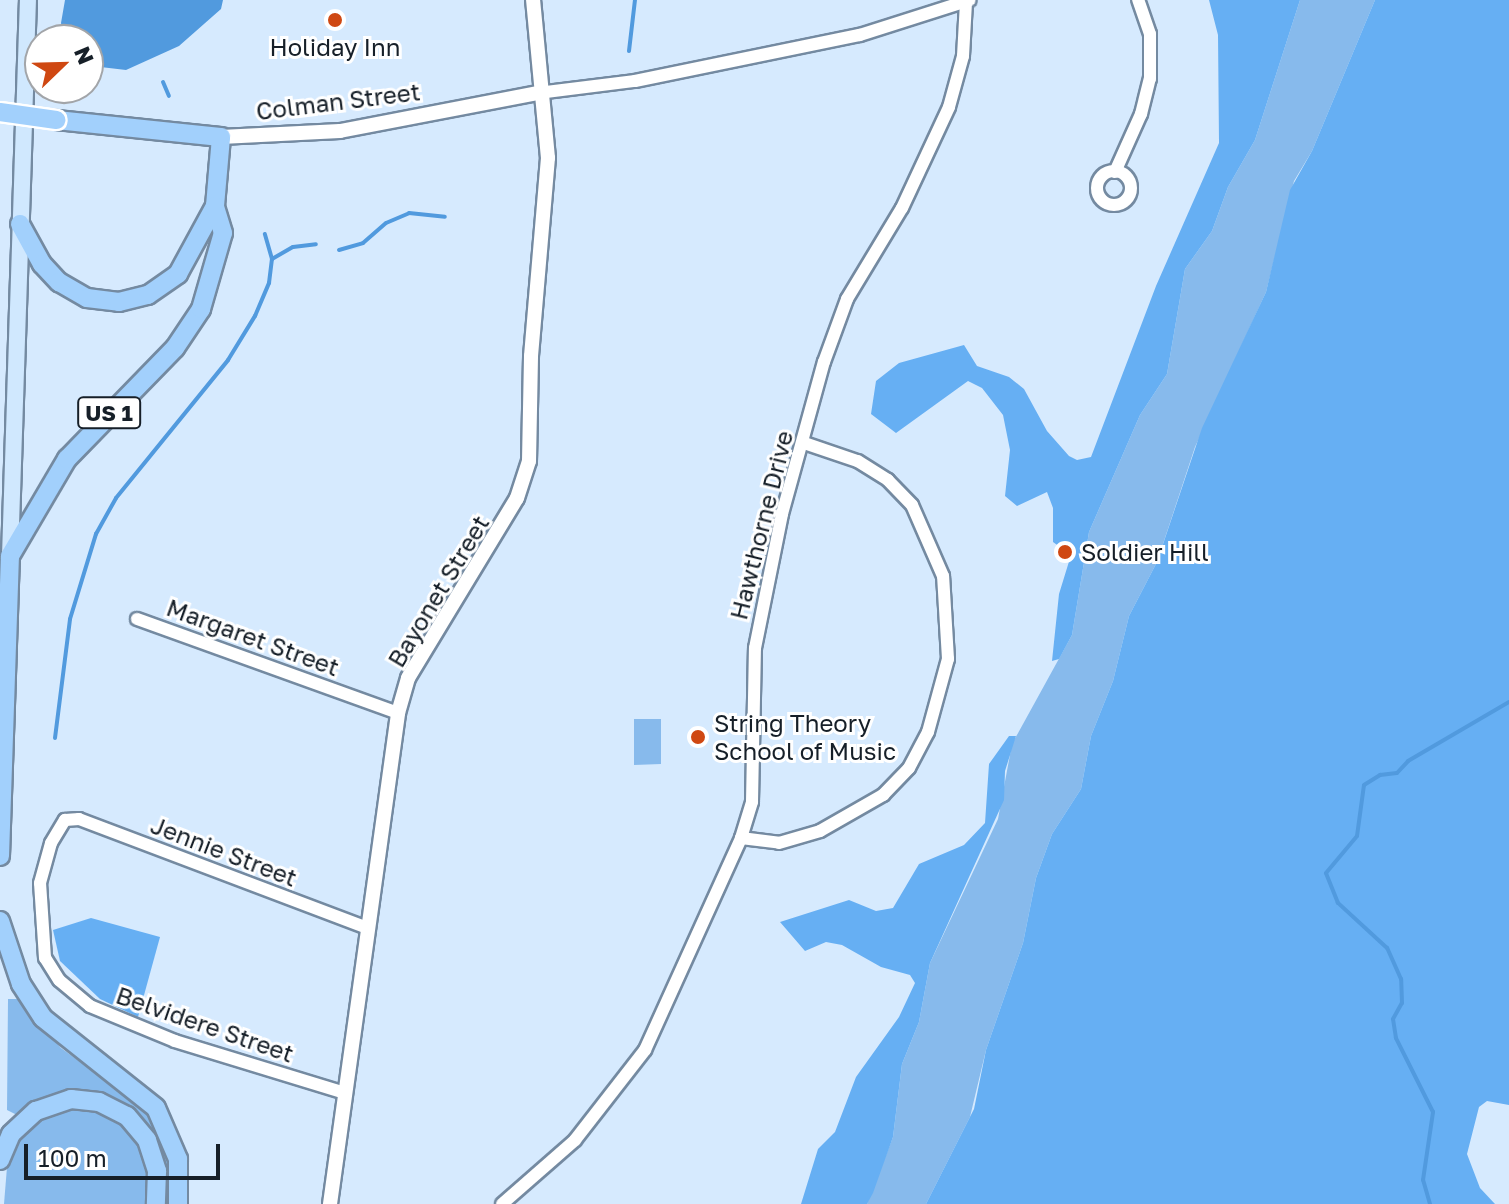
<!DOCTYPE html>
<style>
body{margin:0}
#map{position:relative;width:1509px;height:1204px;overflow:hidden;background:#d6eafe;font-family:"Golos Text",sans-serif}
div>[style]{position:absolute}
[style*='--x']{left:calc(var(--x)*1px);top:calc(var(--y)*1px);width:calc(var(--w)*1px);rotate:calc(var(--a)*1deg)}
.green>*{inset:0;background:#87baec}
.forest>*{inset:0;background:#66aff3}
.water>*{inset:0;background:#519ade}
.stream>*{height:4px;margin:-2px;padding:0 2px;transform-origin:2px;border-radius:2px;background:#519ade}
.roads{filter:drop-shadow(2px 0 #748aa1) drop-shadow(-2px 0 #748aa1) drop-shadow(0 2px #748aa1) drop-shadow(0 -2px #748aa1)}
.minor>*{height:12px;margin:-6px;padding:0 6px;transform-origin:6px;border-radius:6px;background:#fff}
.minor>.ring{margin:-6px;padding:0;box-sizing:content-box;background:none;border:12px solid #fff;border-radius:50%}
.tertiary>*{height:14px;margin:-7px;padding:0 7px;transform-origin:7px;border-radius:7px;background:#fff}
.secondary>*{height:16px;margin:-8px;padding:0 8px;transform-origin:8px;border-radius:8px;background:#d0e8fe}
.primary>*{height:18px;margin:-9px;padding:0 9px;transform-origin:9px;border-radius:9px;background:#a2d0fc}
.bridges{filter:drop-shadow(2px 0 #fff) drop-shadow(-2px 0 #fff) drop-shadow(0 2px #fff) drop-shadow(0 -2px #fff)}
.primary-bridge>*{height:18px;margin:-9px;padding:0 9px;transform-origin:9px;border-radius:9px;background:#a2d0fc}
.dots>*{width:22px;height:22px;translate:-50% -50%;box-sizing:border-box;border:4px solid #fff;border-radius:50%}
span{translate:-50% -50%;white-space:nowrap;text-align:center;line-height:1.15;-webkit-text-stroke:6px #fff;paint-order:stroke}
.shield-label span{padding:2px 6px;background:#fff;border:2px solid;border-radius:6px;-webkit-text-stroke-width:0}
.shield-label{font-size:22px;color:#161f28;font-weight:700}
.poi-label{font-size:24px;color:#161f28}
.left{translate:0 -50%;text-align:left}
.street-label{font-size:24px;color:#161f28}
.north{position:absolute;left:24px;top:24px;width:80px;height:80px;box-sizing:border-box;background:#fff;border:2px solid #a2a5a9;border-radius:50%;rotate:67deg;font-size:22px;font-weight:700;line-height:32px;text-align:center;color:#161f28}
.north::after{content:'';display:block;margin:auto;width:28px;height:36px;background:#cf4812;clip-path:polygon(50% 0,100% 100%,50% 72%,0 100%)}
.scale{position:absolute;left:24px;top:1144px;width:196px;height:36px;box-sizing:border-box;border:4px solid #161f28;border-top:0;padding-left:10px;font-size:24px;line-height:28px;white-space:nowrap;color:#161f28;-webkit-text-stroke:6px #fff;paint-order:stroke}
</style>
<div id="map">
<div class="green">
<i style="clip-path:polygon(1300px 0,1375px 0,1312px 151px,1294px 181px,1266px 292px,1195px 447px,1157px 562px,1129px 616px,1113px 681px,1091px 736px,1081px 789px,1052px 834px,1036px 878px,1023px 943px,986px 1050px,970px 1117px,926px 1204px,867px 1204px,893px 1137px,902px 1064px,919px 1022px,930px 963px,998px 819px,1012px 744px,1072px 635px,1089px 532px,1140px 415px,1167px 374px,1185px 269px,1212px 231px,1228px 187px,1255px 140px)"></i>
<i style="clip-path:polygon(634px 719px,661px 719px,661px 764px,634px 765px)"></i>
<i style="clip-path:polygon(8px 999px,18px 999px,61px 1048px,145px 1109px,169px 1155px,171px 1177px,166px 1179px,158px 1145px,108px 1098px,19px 1116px,7px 1110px)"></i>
<i style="clip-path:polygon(83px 1108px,117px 1120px,140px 1148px,150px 1186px,149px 1204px,4px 1204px,8px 1155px,23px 1131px,44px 1115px)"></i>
</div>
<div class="forest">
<i style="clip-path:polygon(1209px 0,1300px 0,1255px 140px,1228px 187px,1212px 231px,1185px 269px,1167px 374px,1140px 415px,1089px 532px,1072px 635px,1059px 659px,1052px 661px,1059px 594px,1071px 555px,1053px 542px,1053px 508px,1047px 492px,1017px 506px,1005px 496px,1010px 450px,1003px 415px,982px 388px,968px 381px,896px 433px,871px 414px,876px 381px,899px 363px,964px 345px,977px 366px,1009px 377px,1024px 389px,1047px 431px,1069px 456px,1077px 460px,1091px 457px,1156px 286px,1219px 143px,1218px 35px)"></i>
<i style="clip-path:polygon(1375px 0,1509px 0,1509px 1105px,1487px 1101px,1479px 1107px,1467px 1154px,1480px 1188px,1495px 1204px,926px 1204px,974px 1109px,986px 1050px,1023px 943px,1036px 878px,1052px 834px,1081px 789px,1091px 736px,1113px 681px,1129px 616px,1157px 562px,1202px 428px,1266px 292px,1290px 190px,1312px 151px)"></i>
<i style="clip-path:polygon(1009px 736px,1016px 736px,1005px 771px,1004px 800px,930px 963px,919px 1022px,902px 1064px,893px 1137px,873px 1193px,867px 1204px,801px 1204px,818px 1149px,835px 1132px,856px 1077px,899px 1017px,915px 983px,910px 975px,881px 967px,842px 945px,826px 942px,805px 951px,780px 922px,849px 900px,876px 911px,893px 908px,919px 864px,964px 845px,985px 823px,989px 764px)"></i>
<i style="clip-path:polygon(91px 918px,160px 937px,138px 1017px,100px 999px,60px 961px,53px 930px)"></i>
</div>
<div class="water">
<i style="clip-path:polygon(65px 0,223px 0,221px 9px,179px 46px,126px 70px,92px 66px,88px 40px,65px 40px,61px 23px)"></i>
</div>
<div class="stream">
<i style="--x:629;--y:51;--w:51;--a:-83.3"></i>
<i style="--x:163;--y:82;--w:15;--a:67"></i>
<i style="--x:339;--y:250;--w:25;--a:-16"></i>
<i style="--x:363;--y:243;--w:30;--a:-41"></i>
<i style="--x:386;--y:223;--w:25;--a:-23"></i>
<i style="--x:409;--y:213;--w:36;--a:6"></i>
<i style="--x:272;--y:259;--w:24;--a:-30"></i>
<i style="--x:293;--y:247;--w:23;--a:-7"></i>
<i style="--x:55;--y:738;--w:120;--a:-82.8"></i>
<i style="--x:70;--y:619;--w:89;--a:-73"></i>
<i style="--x:96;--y:534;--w:41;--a:-60.9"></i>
<i style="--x:116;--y:498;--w:178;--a:-50.9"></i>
<i style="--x:228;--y:360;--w:52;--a:-58.5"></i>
<i style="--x:255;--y:316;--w:36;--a:-67"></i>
<i style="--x:269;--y:283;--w:24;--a:-83"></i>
<i style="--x:272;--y:259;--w:26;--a:-106"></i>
<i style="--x:1430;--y:1204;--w:25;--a:-106"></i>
<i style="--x:1423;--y:1180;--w:69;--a:-81.6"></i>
<i style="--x:1433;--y:1112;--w:83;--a:-116.6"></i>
<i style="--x:1396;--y:1038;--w:19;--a:-99"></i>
<i style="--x:1393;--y:1019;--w:18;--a:-61"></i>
<i style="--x:1402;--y:1003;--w:24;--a:-92"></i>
<i style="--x:1401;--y:979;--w:34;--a:-114"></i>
<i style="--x:1387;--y:948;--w:67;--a:-137.4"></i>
<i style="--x:1338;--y:903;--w:32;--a:-112"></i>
<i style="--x:1326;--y:873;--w:48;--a:-50"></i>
<i style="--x:1357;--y:836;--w:51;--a:-82.2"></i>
<i style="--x:1364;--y:785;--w:19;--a:-32"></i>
<i style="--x:1380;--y:775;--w:17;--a:-7"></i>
<i style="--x:1397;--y:773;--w:16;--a:-47"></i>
<i style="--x:1408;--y:761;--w:117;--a:-30.3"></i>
</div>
<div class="roads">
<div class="minor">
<i style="--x:538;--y:93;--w:98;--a:-7.1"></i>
<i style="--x:635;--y:81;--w:230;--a:-11.6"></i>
<i style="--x:860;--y:35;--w:115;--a:-17.7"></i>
<i class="ring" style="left:1097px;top:171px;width:22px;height:22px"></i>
<i style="--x:1115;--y:172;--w:64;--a:-65.9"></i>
<i style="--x:1141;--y:114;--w:36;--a:-76"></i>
<i style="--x:1150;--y:79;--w:45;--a:-90"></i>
<i style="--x:1150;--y:34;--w:36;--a:-109"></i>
<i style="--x:137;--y:619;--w:277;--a:19.8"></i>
<i style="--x:741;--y:838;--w:38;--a:7"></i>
<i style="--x:779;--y:843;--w:43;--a:-16.3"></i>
<i style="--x:820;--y:831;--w:73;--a:-29.7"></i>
<i style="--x:883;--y:795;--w:37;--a:-46"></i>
<i style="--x:909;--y:768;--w:41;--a:-62.2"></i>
<i style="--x:928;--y:732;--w:76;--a:-74.7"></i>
<i style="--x:948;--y:659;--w:83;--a:-93.4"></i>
<i style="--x:943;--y:576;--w:77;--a:-113.6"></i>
<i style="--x:912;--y:505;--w:35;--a:-134"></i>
<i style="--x:888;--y:480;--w:36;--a:-148"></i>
<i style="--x:857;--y:461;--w:56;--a:-161.2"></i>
<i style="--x:345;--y:1093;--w:178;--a:-163"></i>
<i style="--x:175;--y:1041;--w:92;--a:-157.6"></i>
<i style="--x:90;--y:1006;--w:40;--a:-140"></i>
<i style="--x:59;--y:980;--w:26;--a:-122"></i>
<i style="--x:45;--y:958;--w:75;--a:-93.8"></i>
<i style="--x:40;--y:883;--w:41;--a:-74.6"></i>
<i style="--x:51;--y:843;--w:27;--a:-59"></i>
<i style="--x:65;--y:820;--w:14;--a:-4"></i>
<i style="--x:79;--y:819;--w:308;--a:20.7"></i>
<i style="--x:502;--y:1204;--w:97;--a:-41.2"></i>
<i style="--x:575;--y:1140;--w:114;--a:-52.1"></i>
<i style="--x:645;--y:1050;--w:233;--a:-65.6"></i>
<i style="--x:741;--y:838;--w:38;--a:-73"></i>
<i style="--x:752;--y:802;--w:154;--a:-88.9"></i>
<i style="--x:755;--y:648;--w:137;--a:-78.6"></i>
<i style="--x:782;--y:514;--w:158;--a:-74.6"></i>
<i style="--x:824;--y:362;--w:67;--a:-69.9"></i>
<i style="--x:847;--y:299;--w:106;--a:-58.9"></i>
<i style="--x:902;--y:208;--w:111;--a:-65"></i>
<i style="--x:949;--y:107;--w:53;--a:-74.6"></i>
<i style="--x:963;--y:56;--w:54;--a:-86.8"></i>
</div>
<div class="tertiary">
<i style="--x:221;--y:137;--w:119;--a:-2.9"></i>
<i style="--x:340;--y:131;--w:202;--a:-10.9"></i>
<i style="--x:330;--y:1204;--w:496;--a:-82.1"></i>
<i style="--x:398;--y:713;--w:36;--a:-74"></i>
<i style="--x:408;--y:678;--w:210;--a:-58.8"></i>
<i style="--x:517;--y:498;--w:39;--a:-72"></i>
<i style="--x:529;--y:461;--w:105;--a:-88.9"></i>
<i style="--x:531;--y:356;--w:199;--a:-85.1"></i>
<i style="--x:548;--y:158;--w:159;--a:-95.4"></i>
</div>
<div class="secondary">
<i style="--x:10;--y:556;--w:556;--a:-88.15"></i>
</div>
<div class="primary">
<i style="--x:20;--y:224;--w:46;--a:61.2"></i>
<i style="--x:42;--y:264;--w:25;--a:47"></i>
<i style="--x:59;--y:282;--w:32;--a:30"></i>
<i style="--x:87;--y:298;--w:32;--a:7"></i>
<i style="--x:119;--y:302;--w:30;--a:-14"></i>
<i style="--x:148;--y:295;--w:37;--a:-35"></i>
<i style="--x:178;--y:274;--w:77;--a:-61.4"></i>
<i style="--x:215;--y:206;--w:69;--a:-85"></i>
<i style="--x:221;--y:137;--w:166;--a:-174.1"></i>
<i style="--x:0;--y:856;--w:300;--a:-88.1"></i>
<i style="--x:10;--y:556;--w:113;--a:-59.6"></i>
<i style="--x:67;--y:459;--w:155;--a:-45.8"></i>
<i style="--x:175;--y:348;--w:47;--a:-56.3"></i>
<i style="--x:201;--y:309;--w:79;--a:-73.9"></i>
<i style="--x:223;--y:233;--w:28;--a:-107"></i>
<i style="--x:0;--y:921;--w:66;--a:71.6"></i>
<i style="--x:21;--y:984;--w:40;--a:57.1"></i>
<i style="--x:43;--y:1018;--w:144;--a:38.5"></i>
<i style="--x:156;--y:1108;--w:56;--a:66.7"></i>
<i style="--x:178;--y:1159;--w:45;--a:90"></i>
<i style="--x:0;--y:1160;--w:28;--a:-67"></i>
<i style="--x:11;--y:1134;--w:34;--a:-43"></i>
<i style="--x:36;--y:1111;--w:37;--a:-19"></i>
<i style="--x:71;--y:1099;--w:28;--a:6"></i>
<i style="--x:99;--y:1102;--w:31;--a:27"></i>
<i style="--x:127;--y:1116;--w:31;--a:50"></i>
<i style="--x:147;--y:1140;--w:33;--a:72"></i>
<i style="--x:157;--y:1171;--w:33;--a:92"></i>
</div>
</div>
<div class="bridges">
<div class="primary-bridge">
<i style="--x:0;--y:112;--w:57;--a:8.1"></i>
</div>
</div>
<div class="dots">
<i style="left:335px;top:20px;background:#cf4812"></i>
<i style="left:1065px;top:552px;background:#cf4812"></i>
<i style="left:698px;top:737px;background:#cf4812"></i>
</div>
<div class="shield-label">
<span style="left:109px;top:413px">US 1</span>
</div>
<div class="poi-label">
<span style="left:335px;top:47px">Holiday Inn</span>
<span class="left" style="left:1081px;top:552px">Soldier Hill</span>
<span class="left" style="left:714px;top:737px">String Theory<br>School of Music</span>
</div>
<div class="street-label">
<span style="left:338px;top:101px;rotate:-7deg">Colman Street</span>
<span style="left:761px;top:525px;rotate:-76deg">Hawthorne Drive</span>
<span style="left:438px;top:591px;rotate:-59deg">Bayonet Street</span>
<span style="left:253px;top:637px;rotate:20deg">Margaret Street</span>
<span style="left:224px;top:851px;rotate:21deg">Jennie Street</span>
<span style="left:205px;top:1024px;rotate:19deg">Belvidere Street</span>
</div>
<div class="north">N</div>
<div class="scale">100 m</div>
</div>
